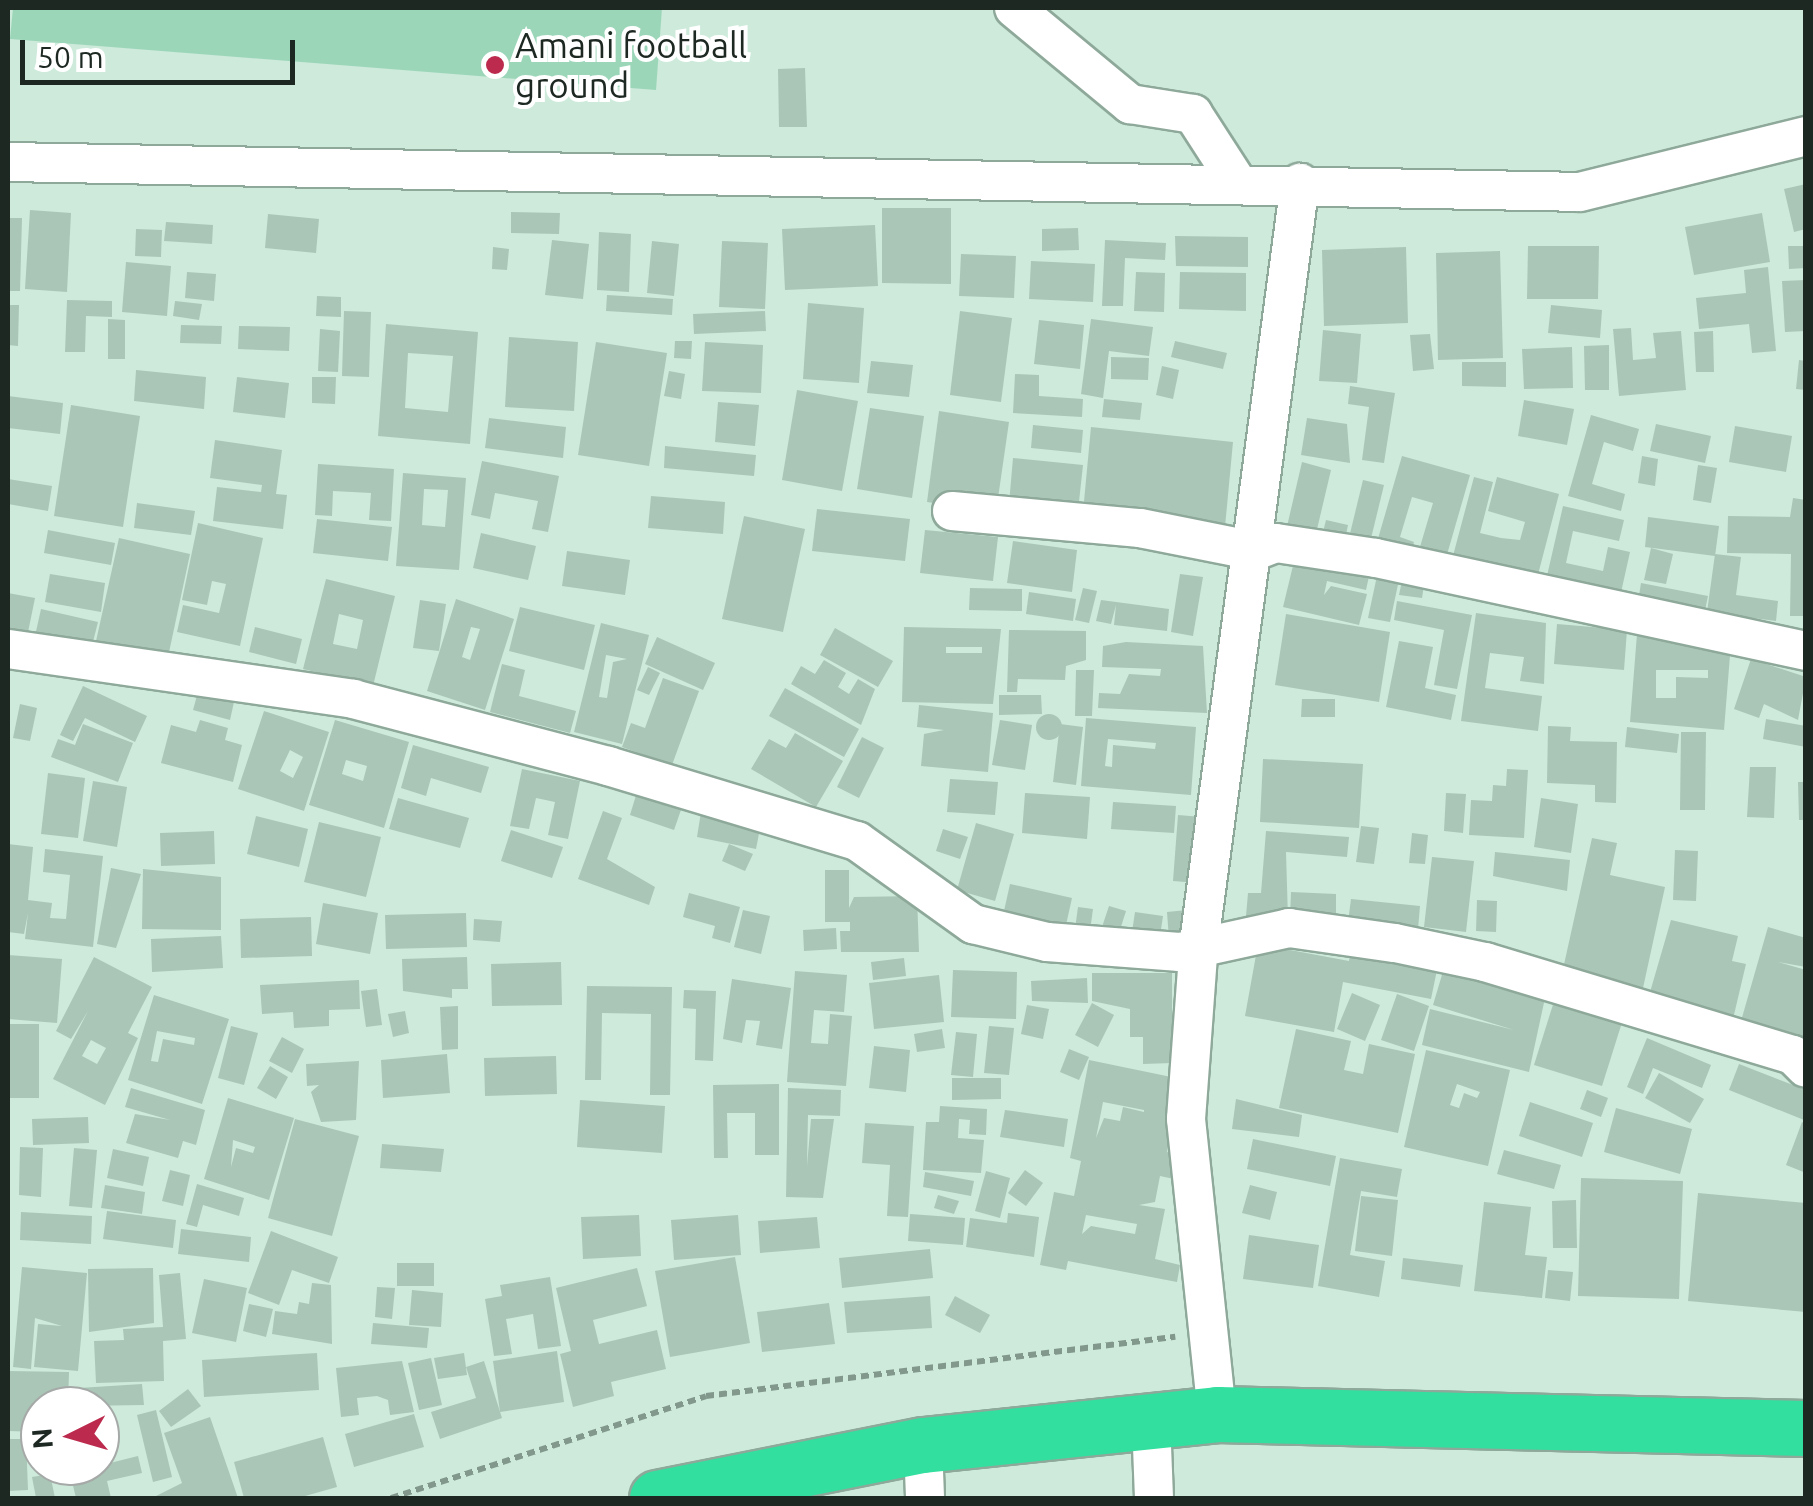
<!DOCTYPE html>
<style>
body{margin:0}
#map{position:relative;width:1813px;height:1506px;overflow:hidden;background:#cdeadb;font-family:Ubuntu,sans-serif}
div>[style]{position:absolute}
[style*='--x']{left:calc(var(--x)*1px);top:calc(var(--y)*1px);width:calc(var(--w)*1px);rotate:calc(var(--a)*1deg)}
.green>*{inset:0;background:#9cd6b9}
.building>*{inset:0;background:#aac6b7}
.round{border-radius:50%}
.path>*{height:6px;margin-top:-3px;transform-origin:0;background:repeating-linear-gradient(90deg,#83988d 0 8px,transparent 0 13px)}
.roads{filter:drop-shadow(2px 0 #8ea99a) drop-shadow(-2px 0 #8ea99a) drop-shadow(0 2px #8ea99a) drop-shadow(0 -2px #8ea99a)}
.minor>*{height:38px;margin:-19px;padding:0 19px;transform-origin:19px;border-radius:19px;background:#fff}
.highway>*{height:55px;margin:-27.5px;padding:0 27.5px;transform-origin:27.5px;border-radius:27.5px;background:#33df9f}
.dots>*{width:28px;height:28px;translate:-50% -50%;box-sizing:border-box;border:5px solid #fff;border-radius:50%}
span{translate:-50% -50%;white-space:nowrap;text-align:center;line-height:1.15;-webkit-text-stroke:8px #fff;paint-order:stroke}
.poi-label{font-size:35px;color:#1d2822}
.left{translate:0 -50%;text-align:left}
.frame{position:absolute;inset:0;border:10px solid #1d2822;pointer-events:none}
.north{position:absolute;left:20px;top:1386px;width:100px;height:100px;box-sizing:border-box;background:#fff;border:2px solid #a5a9a7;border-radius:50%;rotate:265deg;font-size:28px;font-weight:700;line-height:40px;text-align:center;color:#1d2822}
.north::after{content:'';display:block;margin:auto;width:35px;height:45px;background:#bc2b4e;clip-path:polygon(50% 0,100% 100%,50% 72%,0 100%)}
.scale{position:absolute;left:20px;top:40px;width:275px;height:45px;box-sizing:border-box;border:5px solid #1d2822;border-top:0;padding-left:12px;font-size:30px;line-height:35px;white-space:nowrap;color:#1d2822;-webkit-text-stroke:8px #fff;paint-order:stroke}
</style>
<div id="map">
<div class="green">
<i style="clip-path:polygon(13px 8px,662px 8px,656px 90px,10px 39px)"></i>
</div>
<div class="building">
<i style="clip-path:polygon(805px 68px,807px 127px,779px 127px,778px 69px)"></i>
<i style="clip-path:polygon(1806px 184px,1806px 229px,1794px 232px,1784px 189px)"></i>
<i style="clip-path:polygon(882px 208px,951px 208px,951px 284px,882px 283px)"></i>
<i style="clip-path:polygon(30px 210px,71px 213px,67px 292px,25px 289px)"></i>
<i style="clip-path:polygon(511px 212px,560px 213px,559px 234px,511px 233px)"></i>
<i style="clip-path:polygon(1762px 213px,1770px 262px,1694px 275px,1685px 227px)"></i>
<i style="clip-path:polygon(268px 214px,319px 219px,316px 253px,265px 248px)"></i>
<i style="clip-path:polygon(8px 218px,22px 218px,20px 291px,8px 291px)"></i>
<i style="clip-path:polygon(166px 222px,213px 225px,212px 244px,164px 241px)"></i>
<i style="clip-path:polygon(875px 225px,878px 286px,785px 290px,782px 229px)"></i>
<i style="clip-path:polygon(1078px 228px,1079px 250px,1042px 251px,1042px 229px)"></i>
<i style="clip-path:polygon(136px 229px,162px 230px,161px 257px,135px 256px)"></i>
<i style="clip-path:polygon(599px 232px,631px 234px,629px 292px,597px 290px)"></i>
<i style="clip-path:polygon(1175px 236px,1248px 237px,1248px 267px,1176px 266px)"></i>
<i style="clip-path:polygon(552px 240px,589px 244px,583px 299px,545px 295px)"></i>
<i style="clip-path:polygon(1105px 240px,1166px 243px,1165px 260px,1125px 258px,1123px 306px,1102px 306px)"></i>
<i style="clip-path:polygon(652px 241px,679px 244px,674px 296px,647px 293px)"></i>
<i style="clip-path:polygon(722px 241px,768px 243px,765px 309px,719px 307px)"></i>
<i style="clip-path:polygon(1528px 246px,1599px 246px,1598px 299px,1527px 299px)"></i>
<i style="clip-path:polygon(1788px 246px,1806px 246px,1806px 268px,1789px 269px)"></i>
<i style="clip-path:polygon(493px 247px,509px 249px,507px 270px,492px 269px)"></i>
<i style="clip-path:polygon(1406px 247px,1408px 323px,1324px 326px,1322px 250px)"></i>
<i style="clip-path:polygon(1500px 251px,1503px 358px,1438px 360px,1436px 253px)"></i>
<i style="clip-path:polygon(961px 254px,1016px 256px,1014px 298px,959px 296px)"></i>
<i style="clip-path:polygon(1031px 261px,1095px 264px,1093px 302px,1029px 299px)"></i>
<i style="clip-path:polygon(126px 262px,171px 266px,167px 316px,122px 312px)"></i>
<i style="clip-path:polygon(1768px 267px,1776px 351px,1752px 353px,1749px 324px,1699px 329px,1696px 298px,1746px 293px,1744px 270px)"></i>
<i style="clip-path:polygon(187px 272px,216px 274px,214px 301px,185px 298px)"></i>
<i style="clip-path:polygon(1136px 272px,1165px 273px,1164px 312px,1134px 311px)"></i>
<i style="clip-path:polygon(1180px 272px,1246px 273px,1246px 311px,1179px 309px)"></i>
<i style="clip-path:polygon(1806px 280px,1806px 331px,1785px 332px,1782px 281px)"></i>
<i style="clip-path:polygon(607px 295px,673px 299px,672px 315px,606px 311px)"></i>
<i style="clip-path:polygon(317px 296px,341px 297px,341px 317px,316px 316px)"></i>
<i style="clip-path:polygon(67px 300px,112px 301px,112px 317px,86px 316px,85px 352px,65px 352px)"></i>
<i style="clip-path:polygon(175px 301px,202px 304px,199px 320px,173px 316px)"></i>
<i style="clip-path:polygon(808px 303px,864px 308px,859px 383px,803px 379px)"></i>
<i style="clip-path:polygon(8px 305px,19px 305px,18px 346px,8px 345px)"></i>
<i style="clip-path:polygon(1551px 305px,1602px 310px,1600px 338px,1548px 333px)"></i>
<i style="clip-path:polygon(344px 311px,371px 312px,369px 377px,342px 376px)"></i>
<i style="clip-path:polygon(765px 311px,766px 331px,694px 334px,693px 314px)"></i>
<i style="clip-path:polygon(960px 311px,1012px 318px,1001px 402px,950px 395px)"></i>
<i style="clip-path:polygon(108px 319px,125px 320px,125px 359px,108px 359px)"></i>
<i style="clip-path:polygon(1091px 319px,1153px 327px,1149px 356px,1109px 351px,1103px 398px,1081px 394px)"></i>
<i style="clip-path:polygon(1039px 320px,1084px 325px,1080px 369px,1034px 364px)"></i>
<i style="clip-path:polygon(evenodd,386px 324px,478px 332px,470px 444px,378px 436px,386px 324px,408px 353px,453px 356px,448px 412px,405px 408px,408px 353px)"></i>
<i style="clip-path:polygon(181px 325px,222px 326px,221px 344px,180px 343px)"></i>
<i style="clip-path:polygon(239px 326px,290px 327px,289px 351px,238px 349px)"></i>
<i style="clip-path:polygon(1631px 328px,1633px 360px,1656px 358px,1653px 333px,1681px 331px,1686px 390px,1619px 396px,1613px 329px)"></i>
<i style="clip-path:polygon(320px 329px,340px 331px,338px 372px,318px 371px)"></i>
<i style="clip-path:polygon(1323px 330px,1361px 334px,1357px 383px,1319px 381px)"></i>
<i style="clip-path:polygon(1713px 331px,1714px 372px,1696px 372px,1694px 332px)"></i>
<i style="clip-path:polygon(1430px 334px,1434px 369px,1413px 371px,1410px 335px)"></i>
<i style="clip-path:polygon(509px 337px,578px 342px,574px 411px,505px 407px)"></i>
<i style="clip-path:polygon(675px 341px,692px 341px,691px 359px,674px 358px)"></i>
<i style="clip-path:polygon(1175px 341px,1227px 353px,1223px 369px,1171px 357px)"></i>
<i style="clip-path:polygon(596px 342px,667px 353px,649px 466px,578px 455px)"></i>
<i style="clip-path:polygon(705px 342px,763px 345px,761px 393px,702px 391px)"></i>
<i style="clip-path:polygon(1609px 345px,1609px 390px,1585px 390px,1584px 346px)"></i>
<i style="clip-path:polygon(1572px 347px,1573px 388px,1524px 389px,1522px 349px)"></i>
<i style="clip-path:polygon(1111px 357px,1149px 358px,1148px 380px,1111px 379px)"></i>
<i style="clip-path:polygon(1799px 360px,1806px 361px,1806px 390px,1796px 389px)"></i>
<i style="clip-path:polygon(871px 361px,913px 365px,909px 397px,867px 393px)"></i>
<i style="clip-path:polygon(1462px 362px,1506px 362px,1506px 387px,1462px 386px)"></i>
<i style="clip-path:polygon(1162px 366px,1179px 370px,1173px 399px,1156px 395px)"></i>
<i style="clip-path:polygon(136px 370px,206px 377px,204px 409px,134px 401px)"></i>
<i style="clip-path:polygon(669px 371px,685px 374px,681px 399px,664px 396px)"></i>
<i style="clip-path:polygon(1015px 374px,1039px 375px,1039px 396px,1083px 399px,1082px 417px,1013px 413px)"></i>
<i style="clip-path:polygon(237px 377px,289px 383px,285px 418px,233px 412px)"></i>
<i style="clip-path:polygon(312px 377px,336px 377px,335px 404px,312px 403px)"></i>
<i style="clip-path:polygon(1350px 386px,1395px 393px,1384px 463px,1362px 460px,1369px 407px,1348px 404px)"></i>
<i style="clip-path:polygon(797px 390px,858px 401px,842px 491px,782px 480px)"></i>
<i style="clip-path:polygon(8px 396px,63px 403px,60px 434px,8px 428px)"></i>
<i style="clip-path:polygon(1104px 399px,1142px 403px,1140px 420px,1102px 417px)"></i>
<i style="clip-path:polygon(1524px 400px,1574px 409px,1567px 445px,1518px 436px)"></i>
<i style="clip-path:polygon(718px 402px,759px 405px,755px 446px,715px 442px)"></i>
<i style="clip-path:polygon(71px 405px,140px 416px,123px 527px,54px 516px)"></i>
<i style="clip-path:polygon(870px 408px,924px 416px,912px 498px,857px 489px)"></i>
<i style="clip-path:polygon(939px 411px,1009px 422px,996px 512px,927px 502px)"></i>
<i style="clip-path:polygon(1591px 415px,1639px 429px,1633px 451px,1604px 442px,1592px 484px,1625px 494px,1621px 511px,1568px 496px)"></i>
<i style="clip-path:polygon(489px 418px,566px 427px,563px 458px,485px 448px)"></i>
<i style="clip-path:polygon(1307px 418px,1347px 424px,1350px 463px,1301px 455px)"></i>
<i style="clip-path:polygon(1656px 424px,1711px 436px,1705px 463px,1650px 451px)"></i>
<i style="clip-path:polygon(1033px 425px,1083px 430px,1081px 453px,1031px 448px)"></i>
<i style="clip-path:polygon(1735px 426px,1792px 436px,1786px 472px,1729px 462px)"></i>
<i style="clip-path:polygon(1091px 427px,1233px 442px,1225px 527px,1083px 512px)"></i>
<i style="clip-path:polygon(215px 440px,282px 450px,276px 494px,287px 495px,283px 529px,213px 521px,217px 487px,261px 492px,262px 485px,210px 478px)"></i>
<i style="clip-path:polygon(665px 446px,756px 455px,754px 476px,664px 468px)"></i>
<i style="clip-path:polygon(1402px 456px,1470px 475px,1444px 565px,1417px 557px,1433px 503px,1412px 497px,1400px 537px,1414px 542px,1409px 559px,1375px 549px)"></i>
<i style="clip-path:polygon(1642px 456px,1658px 459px,1655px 486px,1638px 483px)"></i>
<i style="clip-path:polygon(1013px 458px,1083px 465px,1078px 511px,1009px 504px)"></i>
<i style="clip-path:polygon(482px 461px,559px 476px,548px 532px,532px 529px,538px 501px,495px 493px,490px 519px,471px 515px)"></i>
<i style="clip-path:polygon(1302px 462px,1331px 470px,1314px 542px,1285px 535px)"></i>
<i style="clip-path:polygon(318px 464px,394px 469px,391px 521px,369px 520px,371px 493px,333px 491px,332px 516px,315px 515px)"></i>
<i style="clip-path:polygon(1698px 465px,1717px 468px,1711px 503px,1693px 500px)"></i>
<i style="clip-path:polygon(evenodd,403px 473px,466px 478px,459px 570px,396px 566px,403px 473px,424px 489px,448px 490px,445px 527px,422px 525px,424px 489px)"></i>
<i style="clip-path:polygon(1474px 477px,1493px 482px,1480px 533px,1501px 538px,1520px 540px,1525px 522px,1488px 511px,1497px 477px,1559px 494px,1534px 590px,1450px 567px)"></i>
<i style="clip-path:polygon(8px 479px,52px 486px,48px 511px,8px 504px)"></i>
<i style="clip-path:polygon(1363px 480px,1384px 485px,1367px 555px,1346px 550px)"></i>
<i style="clip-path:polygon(651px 496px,725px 502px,723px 534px,648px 528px)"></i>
<i style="clip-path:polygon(1793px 498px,1806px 500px,1806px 616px,1790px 616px,1791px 554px,1727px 553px,1728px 516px,1790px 517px)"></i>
<i style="clip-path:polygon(137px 503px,195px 511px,191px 535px,134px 528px)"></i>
<i style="clip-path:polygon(1563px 506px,1624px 520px,1619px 541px,1573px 531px,1566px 563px,1603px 571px,1608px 547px,1630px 552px,1618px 606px,1544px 589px)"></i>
<i style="clip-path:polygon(817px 509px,910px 519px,905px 561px,812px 551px)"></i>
<i style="clip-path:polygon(744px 516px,805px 529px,783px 632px,722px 619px)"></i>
<i style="clip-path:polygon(1648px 517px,1719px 526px,1715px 556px,1645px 547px)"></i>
<i style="clip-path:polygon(317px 519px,392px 527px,388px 561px,313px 553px)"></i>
<i style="clip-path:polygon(1326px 520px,1348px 525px,1343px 550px,1320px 544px)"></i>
<i style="clip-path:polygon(198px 523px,263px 538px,240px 646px,177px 632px,183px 605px,219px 613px,226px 584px,212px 581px,207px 605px,182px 600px)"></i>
<i style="clip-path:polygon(48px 530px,115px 543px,111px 565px,44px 553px)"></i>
<i style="clip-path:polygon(925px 530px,998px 537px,993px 581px,920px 573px)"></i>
<i style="clip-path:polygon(481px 533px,536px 546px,528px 580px,473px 568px)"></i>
<i style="clip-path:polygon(119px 538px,190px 554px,168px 657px,96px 641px)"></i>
<i style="clip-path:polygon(1013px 541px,1077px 550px,1072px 592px,1007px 583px)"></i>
<i style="clip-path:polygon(1651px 548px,1673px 554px,1666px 584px,1644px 580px)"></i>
<i style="clip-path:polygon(1297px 549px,1371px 567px,1366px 590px,1327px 581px,1324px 595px,1331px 586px,1367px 594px,1359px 625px,1283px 607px)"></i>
<i style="clip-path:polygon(567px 551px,630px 560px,625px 595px,562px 586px)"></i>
<i style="clip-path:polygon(1715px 554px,1741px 557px,1736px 595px,1778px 601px,1776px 621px,1707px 612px)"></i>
<i style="clip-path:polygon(1378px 571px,1400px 575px,1390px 622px,1368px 618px)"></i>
<i style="clip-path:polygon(50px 574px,105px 583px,101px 612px,45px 602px)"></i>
<i style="clip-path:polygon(1180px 574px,1203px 577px,1193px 636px,1171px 632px)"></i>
<i style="clip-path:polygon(1403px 576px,1425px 579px,1422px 598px,1399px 595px)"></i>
<i style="clip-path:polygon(evenodd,326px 579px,395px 596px,373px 686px,303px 669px,326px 579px,339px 614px,363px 620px,357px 649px,333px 644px,339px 614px)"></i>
<i style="clip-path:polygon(1641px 583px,1708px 596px,1703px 620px,1637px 608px)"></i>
<i style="clip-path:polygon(970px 588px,1022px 589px,1022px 611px,969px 610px)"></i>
<i style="clip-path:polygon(1083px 588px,1097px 591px,1089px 623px,1075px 620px)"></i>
<i style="clip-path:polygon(1029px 592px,1076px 599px,1073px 621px,1026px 614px)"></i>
<i style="clip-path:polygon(8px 593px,35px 598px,26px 642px,8px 638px)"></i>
<i style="clip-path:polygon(evenodd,456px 599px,514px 619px,485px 710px,427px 691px,456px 599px,471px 627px,480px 629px,470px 660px,462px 657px,471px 627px)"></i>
<i style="clip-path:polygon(420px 600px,446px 604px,439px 651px,413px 648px)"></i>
<i style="clip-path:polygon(1101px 600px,1169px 609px,1167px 631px,1114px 625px,1116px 605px,1111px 624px,1096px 621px)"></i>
<i style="clip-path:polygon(1397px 601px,1472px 615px,1457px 689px,1434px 685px,1444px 630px,1394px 620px)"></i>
<i style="clip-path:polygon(520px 607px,595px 625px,584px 670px,509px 651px)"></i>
<i style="clip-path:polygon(41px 609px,98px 622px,89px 658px,33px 645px)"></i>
<i style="clip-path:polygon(1476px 613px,1546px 623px,1544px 684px,1520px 681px,1524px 657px,1490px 653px,1485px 688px,1542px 696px,1538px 731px,1461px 721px)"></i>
<i style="clip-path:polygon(1286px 614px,1390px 632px,1379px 702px,1275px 685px)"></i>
<i style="clip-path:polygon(evenodd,601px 623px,649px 635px,622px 744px,574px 732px,601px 623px,606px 655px,627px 659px,613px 662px,607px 698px,599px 697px,606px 655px)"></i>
<i style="clip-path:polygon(1557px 624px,1627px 630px,1624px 670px,1554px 664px)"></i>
<i style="clip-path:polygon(255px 627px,302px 639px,296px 664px,249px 652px)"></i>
<i style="clip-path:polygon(evenodd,904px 627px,1001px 629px,993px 704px,902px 702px,904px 627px,946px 647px,982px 647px,982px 653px,946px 653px,946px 647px)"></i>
<i style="clip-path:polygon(835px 628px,893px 661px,878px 687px,820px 655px)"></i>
<i style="clip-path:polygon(1009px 630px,1086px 631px,1086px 660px,1066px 666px,1065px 680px,1018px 679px,1017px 692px,1007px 692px)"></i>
<i style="clip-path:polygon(evenodd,1637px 634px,1731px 643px,1724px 730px,1630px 722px,1637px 634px,1656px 670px,1708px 670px,1708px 678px,1676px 677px,1676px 698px,1656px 698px,1656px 670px)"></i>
<i style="clip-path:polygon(657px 637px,715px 663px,703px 690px,645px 664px)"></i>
<i style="clip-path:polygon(1399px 641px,1433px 647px,1425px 688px,1456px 695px,1451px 720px,1386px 707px)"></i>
<i style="clip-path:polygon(1126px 642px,1203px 646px,1207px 713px,1098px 708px,1099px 693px,1120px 694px,1129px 674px,1160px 676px,1161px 669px,1102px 667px,1103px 646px)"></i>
<i style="clip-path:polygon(1751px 659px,1806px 677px,1798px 720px,1764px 704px,1759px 718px,1734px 709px)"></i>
<i style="clip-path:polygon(824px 660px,846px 673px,838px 687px,849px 694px,858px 679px,875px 689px,861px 725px,791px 684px,801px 666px,815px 674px)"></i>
<i style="clip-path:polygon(502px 664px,525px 670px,519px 696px,576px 711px,570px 733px,490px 712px)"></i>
<i style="clip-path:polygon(648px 667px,660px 673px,649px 695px,637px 690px)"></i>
<i style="clip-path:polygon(1076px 670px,1094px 670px,1092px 716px,1075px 716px)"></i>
<i style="clip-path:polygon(663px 678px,699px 691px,672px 765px,622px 747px,631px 723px,645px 728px)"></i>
<i style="clip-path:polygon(83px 686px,147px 716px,135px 742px,85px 718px,73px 741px,60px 735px)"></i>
<i style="clip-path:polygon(785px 688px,859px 729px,844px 757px,769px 716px)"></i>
<i style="clip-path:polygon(198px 692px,234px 702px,230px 720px,193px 710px)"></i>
<i style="clip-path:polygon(999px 695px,1041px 695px,1042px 714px,999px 715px)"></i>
<i style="clip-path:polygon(1302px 699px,1335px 699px,1335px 717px,1301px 717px)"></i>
<i style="clip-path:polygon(20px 704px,37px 708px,30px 741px,13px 738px)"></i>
<i style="clip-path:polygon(919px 705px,993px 713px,988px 772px,921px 766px,924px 734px,944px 730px,917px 727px)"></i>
<i style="clip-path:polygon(evenodd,264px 711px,329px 732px,304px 811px,238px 789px,264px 711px,290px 750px,303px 757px,293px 778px,280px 771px,290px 750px)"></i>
<i class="round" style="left:1036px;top:714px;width:26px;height:26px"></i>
<i style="clip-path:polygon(evenodd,1086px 718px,1196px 727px,1191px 795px,1081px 786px,1086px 718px,1108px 739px,1156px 743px,1155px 749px,1113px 745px,1112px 767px,1105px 766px,1108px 739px)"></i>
<i style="clip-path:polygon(1766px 719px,1806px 726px,1806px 747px,1763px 739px)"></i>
<i style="clip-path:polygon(200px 720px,228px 728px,225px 740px,242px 745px,233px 782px,161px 763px,171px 725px,196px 732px)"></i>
<i style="clip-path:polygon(evenodd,335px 720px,409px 742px,384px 828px,309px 805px,335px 720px,346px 760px,367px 766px,363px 781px,342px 774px,346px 760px)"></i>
<i style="clip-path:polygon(1000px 720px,1032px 725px,1025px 770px,992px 765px)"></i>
<i style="clip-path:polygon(83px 724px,133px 743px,118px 782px,51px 757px,58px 739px,75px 745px)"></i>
<i style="clip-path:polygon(1060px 724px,1083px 727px,1076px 785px,1053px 782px)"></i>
<i style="clip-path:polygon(1548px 726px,1571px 727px,1570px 741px,1617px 742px,1616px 803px,1595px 802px,1595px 785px,1547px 783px)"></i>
<i style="clip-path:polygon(1627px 727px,1679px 734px,1677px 753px,1625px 747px)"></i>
<i style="clip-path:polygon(1681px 732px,1706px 732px,1705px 810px,1680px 810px)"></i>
<i style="clip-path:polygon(795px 733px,843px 761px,816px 807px,751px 769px,769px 739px,786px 748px)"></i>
<i style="clip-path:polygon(862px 737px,884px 748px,859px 798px,837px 787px)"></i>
<i style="clip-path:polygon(413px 745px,489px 767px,481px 793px,431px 778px,426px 796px,401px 788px)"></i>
<i style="clip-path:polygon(1263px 759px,1363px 764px,1359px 828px,1260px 822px)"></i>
<i style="clip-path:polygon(1750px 767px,1776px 767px,1774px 818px,1747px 817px)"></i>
<i style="clip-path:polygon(522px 769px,580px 781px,568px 839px,548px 835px,555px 802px,536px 798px,529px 829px,510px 826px)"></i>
<i style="clip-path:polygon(1507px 769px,1528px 770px,1524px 838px,1469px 835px,1471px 800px,1492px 801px,1493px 785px,1506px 786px)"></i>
<i style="clip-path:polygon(48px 773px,85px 778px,78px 838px,41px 834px)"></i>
<i style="clip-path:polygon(950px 779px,998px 782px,995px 815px,947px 812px)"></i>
<i style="clip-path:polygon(93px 781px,127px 787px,117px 847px,83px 841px)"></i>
<i style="clip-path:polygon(1798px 782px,1806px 782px,1806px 820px,1799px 820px)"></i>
<i style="clip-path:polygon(637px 792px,682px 807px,674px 830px,630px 815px)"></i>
<i style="clip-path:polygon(1025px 793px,1090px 797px,1087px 839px,1022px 833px)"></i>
<i style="clip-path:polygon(1446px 793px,1466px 794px,1463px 833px,1444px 831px)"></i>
<i style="clip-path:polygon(398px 798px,469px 818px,460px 848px,389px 829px)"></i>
<i style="clip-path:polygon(1541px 798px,1578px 804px,1571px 853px,1534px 847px)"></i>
<i style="clip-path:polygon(1113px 802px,1176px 806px,1174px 833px,1111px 829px)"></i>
<i style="clip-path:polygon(702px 806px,762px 818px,756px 849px,697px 837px)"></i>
<i style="clip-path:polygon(603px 811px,622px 818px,607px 859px,655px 887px,649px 905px,578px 879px)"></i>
<i style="clip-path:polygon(1178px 815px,1202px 817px,1198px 883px,1173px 881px)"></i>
<i style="clip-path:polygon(256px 816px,308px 829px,299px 867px,247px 854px)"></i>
<i style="clip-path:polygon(319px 822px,381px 837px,366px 897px,304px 882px)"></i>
<i style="clip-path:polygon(976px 823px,1014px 834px,995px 901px,957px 890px)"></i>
<i style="clip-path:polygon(1361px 826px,1379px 828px,1374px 864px,1356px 862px)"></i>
<i style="clip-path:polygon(943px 829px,968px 837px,960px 859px,936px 851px)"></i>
<i style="clip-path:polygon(511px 830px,563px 847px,552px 878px,501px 861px)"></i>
<i style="clip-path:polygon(214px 831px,215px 864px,161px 866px,160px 833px)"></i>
<i style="clip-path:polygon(1266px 831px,1349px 837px,1347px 857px,1286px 852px,1288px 919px,1246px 916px,1248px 893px,1261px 893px)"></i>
<i style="clip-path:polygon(1412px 833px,1428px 835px,1425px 864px,1409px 863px)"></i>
<i style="clip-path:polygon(1592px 838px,1617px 843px,1610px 875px,1665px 887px,1643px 988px,1563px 969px)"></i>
<i style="clip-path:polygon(8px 844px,33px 847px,28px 900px,52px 903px,50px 918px,66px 919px,70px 875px,43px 872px,45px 849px,103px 856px,93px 947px,25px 939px,28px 913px,24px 934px,8px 932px)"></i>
<i style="clip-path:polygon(729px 844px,753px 854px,745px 871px,722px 861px)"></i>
<i style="clip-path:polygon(1675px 850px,1698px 851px,1696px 901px,1673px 900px)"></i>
<i style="clip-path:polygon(1495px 852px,1570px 860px,1567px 891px,1493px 876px)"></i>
<i style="clip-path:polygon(1432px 857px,1474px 861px,1466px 932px,1424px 927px)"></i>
<i style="clip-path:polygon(111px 868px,141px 874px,116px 948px,97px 944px)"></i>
<i style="clip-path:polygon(143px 869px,221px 877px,221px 930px,142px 929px)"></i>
<i style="clip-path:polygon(825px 870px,849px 870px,849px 908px,854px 897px,917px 896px,919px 952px,841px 952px,840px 931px,850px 931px,850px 922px,825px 922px)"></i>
<i style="clip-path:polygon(1010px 884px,1072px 898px,1066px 925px,1004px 911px)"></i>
<i style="clip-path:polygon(1291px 892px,1336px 894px,1336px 918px,1290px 917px)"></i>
<i style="clip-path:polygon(689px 893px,740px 907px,730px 943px,712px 938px,715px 926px,683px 917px)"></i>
<i style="clip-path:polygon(1351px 899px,1420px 906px,1418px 929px,1348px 922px)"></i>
<i style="clip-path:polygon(1477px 900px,1497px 901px,1496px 932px,1476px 931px)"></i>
<i style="clip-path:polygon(323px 903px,378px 913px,370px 954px,316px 944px)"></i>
<i style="clip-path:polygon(1109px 906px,1126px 911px,1119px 933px,1102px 927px)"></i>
<i style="clip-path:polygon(1078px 907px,1093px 909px,1090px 931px,1075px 929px)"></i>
<i style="clip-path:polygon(743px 910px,770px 916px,761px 954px,734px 947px)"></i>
<i style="clip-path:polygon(1187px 910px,1189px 937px,1169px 939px,1167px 912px)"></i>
<i style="clip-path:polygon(1135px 912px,1163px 916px,1160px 936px,1132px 932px)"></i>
<i style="clip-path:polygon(466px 913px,467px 947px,386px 949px,385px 915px)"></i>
<i style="clip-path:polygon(311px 917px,312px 956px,241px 958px,240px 919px)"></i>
<i style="clip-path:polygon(474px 919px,502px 921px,500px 942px,473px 940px)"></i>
<i style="clip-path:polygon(1671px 920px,1738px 936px,1732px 961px,1746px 964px,1733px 1019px,1648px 999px)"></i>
<i style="clip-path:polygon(1768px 927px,1806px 938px,1806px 967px,1778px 962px,1806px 970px,1806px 1040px,1741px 1021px)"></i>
<i style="clip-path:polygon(836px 928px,837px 949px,804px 951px,803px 930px)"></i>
<i style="clip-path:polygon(221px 936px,223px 968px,152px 972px,151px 939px)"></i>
<i style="clip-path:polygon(1258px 944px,1349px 961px,1351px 948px,1438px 965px,1431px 999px,1343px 982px,1334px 1032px,1245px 1016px)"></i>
<i style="clip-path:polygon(8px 955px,62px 959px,57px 1023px,8px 1019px)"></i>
<i style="clip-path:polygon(evenodd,94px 957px,152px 987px,128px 1033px,138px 1038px,105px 1105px,53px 1079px,88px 1011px,71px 1039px,56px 1031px,94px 957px,91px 1040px,106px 1048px,97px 1064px,82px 1056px,91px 1040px)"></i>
<i style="clip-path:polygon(467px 957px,468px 989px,452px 989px,452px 998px,403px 991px,402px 959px)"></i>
<i style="clip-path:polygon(904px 958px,906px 976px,873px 980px,871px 962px)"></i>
<i style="clip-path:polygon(561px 962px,562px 1005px,492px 1006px,491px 964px)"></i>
<i style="clip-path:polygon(1444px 968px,1545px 998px,1529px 1072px,1422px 1045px,1430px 1009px,1514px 1030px,1433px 1005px)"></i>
<i style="clip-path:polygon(953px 970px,1017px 972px,1016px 1019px,951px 1017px)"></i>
<i style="clip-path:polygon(795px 971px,847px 975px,844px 1012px,814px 1010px,811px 1043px,828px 1044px,830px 1014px,852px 1016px,846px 1086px,787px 1082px)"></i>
<i style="clip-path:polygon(1092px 973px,1172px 973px,1172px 1063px,1143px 1064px,1143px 1037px,1130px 1037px,1130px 1009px,1092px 1001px)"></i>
<i style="clip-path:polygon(939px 975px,944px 1022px,874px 1029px,869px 983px)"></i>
<i style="clip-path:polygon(1087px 978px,1088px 1003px,1032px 1001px,1031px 981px)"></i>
<i style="clip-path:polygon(732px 979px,791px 988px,782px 1049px,756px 1045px,760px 1021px,746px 1020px,742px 1043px,723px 1039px)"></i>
<i style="clip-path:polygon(359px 980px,360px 1009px,329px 1010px,329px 1026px,294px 1028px,293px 1012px,262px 1014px,260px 985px)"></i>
<i style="clip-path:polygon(587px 986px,672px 987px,670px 1095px,650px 1095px,651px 1014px,602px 1013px,601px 1080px,585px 1080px)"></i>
<i style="clip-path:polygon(377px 989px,382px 1025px,366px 1027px,361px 991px)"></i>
<i style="clip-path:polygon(684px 990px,716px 991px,713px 1061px,695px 1060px,696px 1009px,683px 1008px)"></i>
<i style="clip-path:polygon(1352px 993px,1380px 1005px,1365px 1041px,1337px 1029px)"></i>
<i style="clip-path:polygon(1397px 994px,1429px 1006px,1414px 1051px,1381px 1040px)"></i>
<i style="clip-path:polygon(evenodd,154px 995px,229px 1019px,202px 1104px,128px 1080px,154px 995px,157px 1031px,195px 1038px,194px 1045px,163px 1039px,158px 1062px,151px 1061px,157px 1031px)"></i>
<i style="clip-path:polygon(1556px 995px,1624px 1016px,1602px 1086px,1534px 1065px)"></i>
<i style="clip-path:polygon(1092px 1003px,1114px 1015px,1098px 1047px,1075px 1035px)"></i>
<i style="clip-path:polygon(1027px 1005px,1049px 1009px,1043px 1039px,1021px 1034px)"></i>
<i style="clip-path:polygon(458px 1006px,458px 1049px,442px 1050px,440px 1007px)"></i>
<i style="clip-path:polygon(405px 1011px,409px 1033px,393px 1037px,388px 1014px)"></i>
<i style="clip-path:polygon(8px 1024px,39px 1024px,39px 1098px,8px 1098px)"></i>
<i style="clip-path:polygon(231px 1026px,258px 1033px,244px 1085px,218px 1078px)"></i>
<i style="clip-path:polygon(989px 1026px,1014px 1028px,1009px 1075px,984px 1073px)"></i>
<i style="clip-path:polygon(942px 1029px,945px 1048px,917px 1052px,914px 1034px)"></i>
<i style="clip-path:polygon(1296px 1029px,1351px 1041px,1344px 1070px,1363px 1074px,1369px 1044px,1415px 1054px,1398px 1133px,1279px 1108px)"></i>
<i style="clip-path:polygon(956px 1032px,977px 1034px,973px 1077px,951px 1075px)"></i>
<i style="clip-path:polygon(282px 1037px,304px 1049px,292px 1073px,269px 1061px)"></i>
<i style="clip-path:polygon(1647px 1038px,1711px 1065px,1702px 1088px,1653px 1068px,1643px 1094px,1627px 1087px)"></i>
<i style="clip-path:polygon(874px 1046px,910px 1050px,906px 1092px,869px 1088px)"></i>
<i style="clip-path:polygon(1069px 1049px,1089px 1057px,1079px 1080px,1060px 1072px)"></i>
<i style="clip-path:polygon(evenodd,1426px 1050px,1510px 1070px,1488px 1166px,1404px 1147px,1426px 1050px,1457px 1084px,1480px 1092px,1477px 1098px,1464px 1093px,1459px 1108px,1450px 1105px,1457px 1084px)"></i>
<i style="clip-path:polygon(447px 1054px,450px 1093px,383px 1098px,381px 1060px)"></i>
<i style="clip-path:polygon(556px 1056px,557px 1094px,485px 1096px,484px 1058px)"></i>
<i style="clip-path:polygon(evenodd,1089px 1060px,1181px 1079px,1167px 1152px,1179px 1154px,1174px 1179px,1160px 1176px,1155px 1202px,1139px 1205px,1165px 1209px,1155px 1259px,1180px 1265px,1177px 1282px,1068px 1261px,1066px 1270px,1040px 1265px,1054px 1192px,1074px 1196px,1081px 1161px,1070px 1158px,1089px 1060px,1103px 1102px,1144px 1110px,1144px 1112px,1123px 1107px,1120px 1121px,1104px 1118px,1096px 1138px,1103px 1102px,1089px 1060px,1086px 1215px,1137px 1224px,1135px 1234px,1091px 1226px,1082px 1234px,1086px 1215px)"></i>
<i style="clip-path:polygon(359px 1061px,356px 1120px,321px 1122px,311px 1092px,319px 1085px,307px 1086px,306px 1064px)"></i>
<i style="clip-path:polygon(1739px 1064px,1806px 1090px,1804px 1120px,1729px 1090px)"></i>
<i style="clip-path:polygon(270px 1066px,288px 1077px,276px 1099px,257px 1088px)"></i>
<i style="clip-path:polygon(1659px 1073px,1704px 1099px,1690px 1123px,1645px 1098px)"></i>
<i style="clip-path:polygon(952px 1078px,1001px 1078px,1001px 1099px,952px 1100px)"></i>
<i style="clip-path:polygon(779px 1084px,779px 1155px,755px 1155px,755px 1113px,727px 1113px,728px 1158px,714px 1158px,713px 1085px)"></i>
<i style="clip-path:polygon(131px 1088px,205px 1110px,196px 1145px,183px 1141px,178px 1158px,126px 1143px,135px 1114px,170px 1120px,125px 1107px)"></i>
<i style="clip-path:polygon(788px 1088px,841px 1090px,840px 1116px,808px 1115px,807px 1166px,811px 1119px,834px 1119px,823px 1198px,786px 1197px)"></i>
<i style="clip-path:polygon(1587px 1090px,1608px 1098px,1601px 1117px,1580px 1109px)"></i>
<i style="clip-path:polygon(evenodd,228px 1098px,294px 1118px,269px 1200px,204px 1179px,228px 1098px,233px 1140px,255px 1147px,253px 1153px,236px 1148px,231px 1167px,233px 1140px)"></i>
<i style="clip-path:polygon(1236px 1099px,1302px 1115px,1299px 1137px,1232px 1129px)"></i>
<i style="clip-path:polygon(580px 1100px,665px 1106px,662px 1153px,577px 1147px)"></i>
<i style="clip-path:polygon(1530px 1102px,1593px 1123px,1582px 1157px,1519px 1136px)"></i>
<i style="clip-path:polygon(940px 1106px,987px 1109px,986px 1135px,969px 1134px,970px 1120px,959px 1119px,958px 1138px,984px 1140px,981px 1173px,923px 1170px,926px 1122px,939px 1122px)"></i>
<i style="clip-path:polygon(1616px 1108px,1692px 1129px,1680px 1174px,1604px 1152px)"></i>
<i style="clip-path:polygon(1005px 1110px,1068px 1119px,1064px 1147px,1000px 1137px)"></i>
<i style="clip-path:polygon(88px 1117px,89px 1143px,33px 1145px,32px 1119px)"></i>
<i style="clip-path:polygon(295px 1119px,359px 1136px,332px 1236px,268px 1218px)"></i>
<i style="clip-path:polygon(1802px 1122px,1806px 1124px,1806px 1173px,1786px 1165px)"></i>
<i style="clip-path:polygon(865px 1123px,914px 1126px,908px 1217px,887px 1216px,890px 1165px,862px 1163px)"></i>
<i style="clip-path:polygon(1253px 1139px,1336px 1156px,1330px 1186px,1247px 1169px)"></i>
<i style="clip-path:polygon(382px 1144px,444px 1149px,441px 1172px,380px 1168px)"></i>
<i style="clip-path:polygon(20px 1147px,43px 1148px,41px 1197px,19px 1195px)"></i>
<i style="clip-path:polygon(74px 1148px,97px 1150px,92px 1208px,69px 1206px)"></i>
<i style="clip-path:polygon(113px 1149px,149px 1157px,143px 1186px,107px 1178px)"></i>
<i style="clip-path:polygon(1504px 1150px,1561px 1165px,1554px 1189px,1497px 1174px)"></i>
<i style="clip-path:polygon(1340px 1158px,1402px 1169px,1397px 1197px,1361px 1191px,1350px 1255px,1385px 1261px,1379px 1297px,1318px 1286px)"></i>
<i style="clip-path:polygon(170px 1170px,190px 1175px,183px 1206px,162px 1201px)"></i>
<i style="clip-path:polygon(1025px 1170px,1043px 1183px,1026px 1206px,1008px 1193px)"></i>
<i style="clip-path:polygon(986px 1171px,1010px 1178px,1000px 1218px,975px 1211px)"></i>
<i style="clip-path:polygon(925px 1172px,974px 1181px,971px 1196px,923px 1187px)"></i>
<i style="clip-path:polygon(1581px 1178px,1683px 1181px,1679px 1299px,1578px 1296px)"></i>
<i style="clip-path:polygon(197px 1184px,244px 1198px,239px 1216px,203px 1205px,197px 1227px,186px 1224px)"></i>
<i style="clip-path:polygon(105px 1185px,145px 1192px,142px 1214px,101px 1208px)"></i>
<i style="clip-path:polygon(1250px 1185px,1277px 1192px,1270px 1220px,1242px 1213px)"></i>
<i style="clip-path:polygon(1698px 1193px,1806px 1203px,1806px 1312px,1688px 1301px)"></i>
<i style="clip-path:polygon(938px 1195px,959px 1201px,954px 1214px,934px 1208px)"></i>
<i style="clip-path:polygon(1361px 1196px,1398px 1200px,1392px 1256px,1355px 1251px)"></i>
<i style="clip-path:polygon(1576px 1200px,1577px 1248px,1553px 1248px,1552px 1201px)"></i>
<i style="clip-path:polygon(1484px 1202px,1531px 1207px,1525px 1255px,1547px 1257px,1542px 1298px,1474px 1291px)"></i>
<i style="clip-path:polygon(107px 1211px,176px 1220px,173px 1248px,103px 1239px)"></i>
<i style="clip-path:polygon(21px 1212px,92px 1216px,91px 1244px,20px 1240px)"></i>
<i style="clip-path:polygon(1008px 1213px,1039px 1217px,1034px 1257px,966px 1247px,970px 1218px,1007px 1223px)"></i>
<i style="clip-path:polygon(910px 1214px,965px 1218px,963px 1245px,908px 1241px)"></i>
<i style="clip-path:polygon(639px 1215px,641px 1256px,583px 1259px,581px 1217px)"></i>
<i style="clip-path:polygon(738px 1215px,741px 1255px,674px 1260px,671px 1220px)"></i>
<i style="clip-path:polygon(817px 1217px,820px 1248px,760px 1253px,758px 1221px)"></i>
<i style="clip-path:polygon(181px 1229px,251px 1237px,249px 1262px,178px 1254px)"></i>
<i style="clip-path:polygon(271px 1231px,338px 1257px,329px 1283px,292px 1270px,279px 1305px,248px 1293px)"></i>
<i style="clip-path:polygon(1249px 1235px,1319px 1245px,1313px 1288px,1243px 1279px)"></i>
<i style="clip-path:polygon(930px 1249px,933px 1278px,842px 1288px,839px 1258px)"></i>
<i style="clip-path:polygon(735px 1257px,750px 1343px,670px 1357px,655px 1271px)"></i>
<i style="clip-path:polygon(1403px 1258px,1463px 1265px,1460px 1287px,1401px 1279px)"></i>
<i style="clip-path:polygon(397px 1263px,434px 1263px,434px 1286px,397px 1286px)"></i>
<i style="clip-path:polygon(22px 1267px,87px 1273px,78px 1371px,34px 1367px,38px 1324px,62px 1326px,35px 1318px,31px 1369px,13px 1367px)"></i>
<i style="clip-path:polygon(153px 1268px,154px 1323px,89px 1332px,88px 1269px)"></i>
<i style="clip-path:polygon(637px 1268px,647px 1306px,593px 1320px,599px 1344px,657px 1330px,666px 1369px,611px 1382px,614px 1396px,573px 1407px,560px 1354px,571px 1351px,556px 1288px)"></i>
<i style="clip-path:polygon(1548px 1270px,1573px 1272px,1570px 1301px,1545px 1298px)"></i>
<i style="clip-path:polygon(180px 1273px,186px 1339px,163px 1341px,164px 1381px,96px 1383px,94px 1341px,124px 1340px,123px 1329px,163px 1327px,159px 1275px)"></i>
<i style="clip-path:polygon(550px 1277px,561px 1346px,538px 1349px,533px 1314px,506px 1319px,512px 1354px,494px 1356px,485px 1299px,502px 1296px,500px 1285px)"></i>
<i style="clip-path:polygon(204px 1279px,247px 1288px,236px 1342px,192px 1333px)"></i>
<i style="clip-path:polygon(312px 1283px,331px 1285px,332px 1344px,272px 1334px,275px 1311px,297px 1314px,299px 1302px,309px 1304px)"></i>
<i style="clip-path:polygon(377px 1287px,395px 1288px,392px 1319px,375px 1317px)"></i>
<i style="clip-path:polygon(412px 1290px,443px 1293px,441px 1327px,409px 1325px)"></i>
<i style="clip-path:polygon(930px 1296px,932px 1328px,847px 1333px,844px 1302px)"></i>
<i style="clip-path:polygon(955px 1296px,990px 1315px,980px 1333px,945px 1315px)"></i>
<i style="clip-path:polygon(829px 1303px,835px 1344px,762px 1352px,757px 1312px)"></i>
<i style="clip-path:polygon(249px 1304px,273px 1309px,266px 1337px,243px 1331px)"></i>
<i style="clip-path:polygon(373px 1323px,429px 1328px,427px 1348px,371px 1344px)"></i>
<i style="clip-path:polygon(557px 1351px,564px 1402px,500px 1412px,493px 1361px)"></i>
<i style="clip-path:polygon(317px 1353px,319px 1390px,204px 1397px,202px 1360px)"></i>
<i style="clip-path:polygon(464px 1353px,467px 1375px,438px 1379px,434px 1358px)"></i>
<i style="clip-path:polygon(431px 1358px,442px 1405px,419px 1410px,408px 1363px)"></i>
<i style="clip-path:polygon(402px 1361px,414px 1412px,390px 1415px,388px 1400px,377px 1396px,357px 1398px,359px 1415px,341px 1417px,336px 1368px)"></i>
<i style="clip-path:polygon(484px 1361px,502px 1418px,440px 1439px,431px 1412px,476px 1398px,466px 1367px)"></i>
<i style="clip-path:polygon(8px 1371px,69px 1372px,68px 1406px,40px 1406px,40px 1432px,8px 1431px)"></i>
<i style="clip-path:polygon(142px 1384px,144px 1405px,80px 1406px,79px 1388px)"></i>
<i style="clip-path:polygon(188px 1389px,201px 1406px,171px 1427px,159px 1411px)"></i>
<i style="clip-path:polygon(156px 1410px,172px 1477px,153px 1482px,137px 1415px)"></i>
<i style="clip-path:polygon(414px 1414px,424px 1447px,354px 1467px,345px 1434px)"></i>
<i style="clip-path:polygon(210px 1417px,238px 1498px,152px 1498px,182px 1483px,164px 1433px)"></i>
<i style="clip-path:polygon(323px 1437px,337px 1487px,298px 1498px,244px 1498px,234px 1462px)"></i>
<i style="clip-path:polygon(8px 1439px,26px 1439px,28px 1490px,8px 1491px)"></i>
<i style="clip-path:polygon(138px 1456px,142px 1473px,107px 1481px,111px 1498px,76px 1498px,70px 1473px)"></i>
<i style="clip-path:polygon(50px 1474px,55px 1498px,36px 1498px,32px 1477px)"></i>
</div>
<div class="path">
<i style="--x:391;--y:1498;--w:331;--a:-17.9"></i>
<i style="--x:706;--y:1396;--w:473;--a:-7.2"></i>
</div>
<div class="roads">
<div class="minor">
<i style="--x:1014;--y:8;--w:151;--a:39.6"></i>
<i style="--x:1130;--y:104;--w:64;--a:9"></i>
<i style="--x:1193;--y:114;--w:81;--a:57.1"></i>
<i style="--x:8;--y:162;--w:1572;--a:1.09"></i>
<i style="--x:1580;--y:192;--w:233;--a:-13.9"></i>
<i style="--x:952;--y:511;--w:189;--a:5.2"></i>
<i style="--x:1140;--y:528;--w:117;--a:11.3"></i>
<i style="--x:1255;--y:551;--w:22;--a:-21"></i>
<i style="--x:1276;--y:543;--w:101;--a:8.5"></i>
<i style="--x:1376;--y:558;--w:440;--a:12.2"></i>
<i style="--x:8;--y:649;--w:349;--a:8.2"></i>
<i style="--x:353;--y:699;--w:264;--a:14.7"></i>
<i style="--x:608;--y:766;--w:260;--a:16.8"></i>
<i style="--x:857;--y:841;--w:143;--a:35.6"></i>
<i style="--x:973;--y:924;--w:76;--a:13.7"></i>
<i style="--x:1047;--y:942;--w:133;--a:4.3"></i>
<i style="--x:1180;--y:952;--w:112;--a:-12.4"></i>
<i style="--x:1289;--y:928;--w:107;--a:8.1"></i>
<i style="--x:1395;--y:943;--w:92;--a:11.9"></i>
<i style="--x:1485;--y:962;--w:322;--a:16.8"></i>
<i style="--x:1793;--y:1055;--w:18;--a:45"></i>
<i style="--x:1217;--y:1414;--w:297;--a:-96"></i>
<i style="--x:1186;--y:1119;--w:176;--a:-85.8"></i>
<i style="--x:1199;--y:943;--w:767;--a:-82.43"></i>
<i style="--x:1151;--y:1420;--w:78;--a:87.8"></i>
<i style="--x:923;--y:1445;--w:53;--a:87.8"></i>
</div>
<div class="highway">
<i style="--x:657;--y:1498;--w:271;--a:-11.3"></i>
<i style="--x:923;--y:1445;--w:296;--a:-6"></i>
<i style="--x:1217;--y:1414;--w:589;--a:1.36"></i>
</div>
</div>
<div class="dots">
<i style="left:495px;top:65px;background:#bc2b4e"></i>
</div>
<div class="poi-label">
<span class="left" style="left:515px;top:65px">Amani football<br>ground</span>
</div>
<div class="frame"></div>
<div class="north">N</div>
<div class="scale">50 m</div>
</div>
